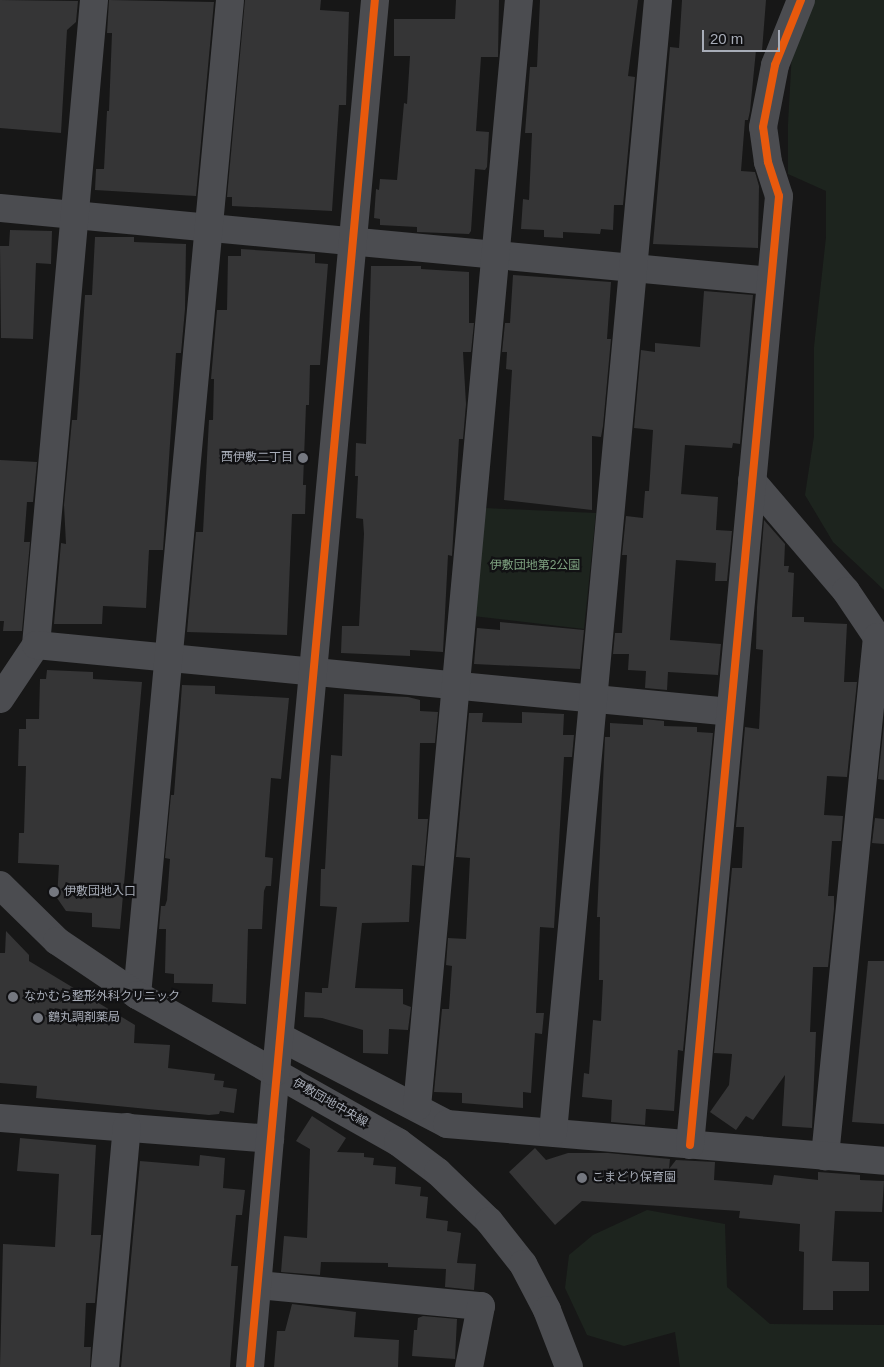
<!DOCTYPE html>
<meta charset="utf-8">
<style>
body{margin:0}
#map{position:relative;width:884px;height:1367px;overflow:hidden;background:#171717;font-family:Arial,"Noto Sans JP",sans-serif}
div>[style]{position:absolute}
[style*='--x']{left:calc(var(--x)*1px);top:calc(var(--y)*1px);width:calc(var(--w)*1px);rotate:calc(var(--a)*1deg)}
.green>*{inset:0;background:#1d241e}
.building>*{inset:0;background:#353536}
.minor>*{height:28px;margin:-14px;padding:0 14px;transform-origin:14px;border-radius:14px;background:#4b4c50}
.tertiary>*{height:28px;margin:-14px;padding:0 14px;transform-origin:14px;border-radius:14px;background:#4b4c50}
.cycleway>*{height:8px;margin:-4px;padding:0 4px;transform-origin:4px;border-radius:4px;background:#e8590c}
.dots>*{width:14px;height:14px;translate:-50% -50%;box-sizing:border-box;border:2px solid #111113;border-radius:50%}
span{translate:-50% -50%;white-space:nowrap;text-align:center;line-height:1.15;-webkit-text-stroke:4.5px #111113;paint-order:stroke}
.poi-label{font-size:12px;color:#a8adb8}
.right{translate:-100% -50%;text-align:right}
.left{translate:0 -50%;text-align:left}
.park-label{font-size:12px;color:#7fa381}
.street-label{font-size:12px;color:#a8adb8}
.scale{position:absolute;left:702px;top:30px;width:78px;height:22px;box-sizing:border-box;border:2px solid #a8adb8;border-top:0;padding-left:6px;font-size:15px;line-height:18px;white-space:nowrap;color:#a8adb8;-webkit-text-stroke:4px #111113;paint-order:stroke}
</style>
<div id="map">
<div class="green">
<i style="clip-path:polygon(810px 0,884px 0,884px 590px,833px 542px,805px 495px,814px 436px,814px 347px,826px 237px,826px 191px,788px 174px,788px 124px,793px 33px)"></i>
<i style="clip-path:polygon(485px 508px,596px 513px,584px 629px,473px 616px)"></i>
<i style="clip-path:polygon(647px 1210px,725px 1224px,727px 1287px,770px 1324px,884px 1325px,884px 1367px,680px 1367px,675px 1332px,624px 1346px,587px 1335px,565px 1288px,569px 1255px,593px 1235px)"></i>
</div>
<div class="building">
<i style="clip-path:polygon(0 0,78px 1px,76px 22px,67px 30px,61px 133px,0 128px)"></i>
<i style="clip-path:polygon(109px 0,214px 2px,196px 196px,95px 190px,96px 169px,104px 169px,107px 111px,109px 111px,112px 33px,107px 33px)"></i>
<i style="clip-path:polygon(245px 0,321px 0,320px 10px,349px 12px,346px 105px,339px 105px,332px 211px,232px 206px,232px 197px,227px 197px)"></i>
<i style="clip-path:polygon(456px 0,499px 0,498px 57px,481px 57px,476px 131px,489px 132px,487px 167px,485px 170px,475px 169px,471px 231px,469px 234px,417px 232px,417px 227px,380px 225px,380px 219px,374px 218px,376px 189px,379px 190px,380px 179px,397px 180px,404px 103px,407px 104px,410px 56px,394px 56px,394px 19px,455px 19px)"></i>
<i style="clip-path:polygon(540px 0,638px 0,628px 76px,635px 77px,623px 205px,614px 205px,613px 230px,601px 229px,600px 234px,563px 232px,563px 238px,544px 237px,544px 230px,521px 229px,523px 199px,529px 200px,532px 133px,525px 133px,530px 67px,537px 67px)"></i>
<i style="clip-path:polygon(682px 0,766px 0,762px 51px,756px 50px,750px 111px,748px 120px,745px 120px,741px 171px,755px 172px,759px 186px,758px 248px,653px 244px,670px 47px,679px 48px)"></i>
<i style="clip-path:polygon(10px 230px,52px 231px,51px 264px,36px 263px,33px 339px,1px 338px,0 246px,9px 246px)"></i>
<i style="clip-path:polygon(95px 237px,134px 237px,134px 242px,186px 244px,185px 309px,181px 353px,176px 353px,163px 550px,149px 550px,146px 608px,103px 606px,102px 624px,54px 624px,61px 543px,66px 544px,64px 505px,72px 420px,77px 420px,85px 295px,92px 295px)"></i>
<i style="clip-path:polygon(241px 249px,315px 254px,315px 263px,328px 264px,320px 365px,310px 365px,309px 405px,306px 405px,303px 485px,306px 485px,305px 514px,292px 514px,287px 635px,187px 632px,196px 532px,203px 532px,209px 420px,213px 420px,214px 379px,211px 379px,217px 310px,227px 310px,228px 256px,241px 256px)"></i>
<i style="clip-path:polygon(371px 266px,421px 266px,421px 269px,469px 272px,469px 323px,474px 323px,471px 352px,463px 352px,466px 404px,463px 439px,459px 439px,452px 556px,448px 555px,443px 652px,410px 650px,410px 656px,341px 653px,342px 626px,359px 626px,364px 534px,363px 519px,356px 518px,358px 476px,355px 476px,356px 443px,366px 444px)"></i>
<i style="clip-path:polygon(513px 275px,611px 282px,607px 339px,611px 339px,603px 426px,601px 437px,592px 436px,592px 510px,504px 500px,512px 370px,506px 369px,507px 352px,502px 352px,505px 323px,510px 323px)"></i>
<i style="clip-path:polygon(704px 291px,753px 295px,740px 444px,733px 443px,732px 448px,685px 445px,681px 494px,718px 497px,716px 530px,732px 531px,727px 581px,715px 581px,716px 563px,676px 560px,670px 640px,721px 644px,718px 675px,668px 672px,667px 690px,645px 688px,646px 671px,628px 670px,629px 654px,613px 654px,615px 633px,622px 633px,627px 555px,622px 555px,626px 516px,643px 518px,645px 491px,649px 491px,653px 430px,634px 428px,641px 350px,655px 352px,655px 343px,700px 347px)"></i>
<i style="clip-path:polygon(0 460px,37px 462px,33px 502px,27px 502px,24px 542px,30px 542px,22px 631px,3px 631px,4px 621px,0 621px)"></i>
<i style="clip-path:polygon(764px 520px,785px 544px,784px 566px,789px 566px,788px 572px,794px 573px,792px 617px,804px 617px,804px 622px,847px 624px,844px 682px,857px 682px,847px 777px,827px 776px,824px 815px,843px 816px,841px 841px,832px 841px,828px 896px,834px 896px,834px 909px,828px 967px,813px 967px,810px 1032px,816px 1032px,812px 1128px,782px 1126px,785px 1075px,753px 1120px,746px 1116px,736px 1130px,710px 1112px,729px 1085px,732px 1054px,714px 1053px,732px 868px,742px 868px,744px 827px,736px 827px,745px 727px,759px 729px,763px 650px,756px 649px,757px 607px)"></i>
<i style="clip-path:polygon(500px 622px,584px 630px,580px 669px,474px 664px,477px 628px,500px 630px)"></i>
<i style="clip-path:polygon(47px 670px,93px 672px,93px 679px,142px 682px,120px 929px,92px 927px,92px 913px,66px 911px,57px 898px,59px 865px,18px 863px,19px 833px,24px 833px,26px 766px,18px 766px,19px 729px,26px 729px,26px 719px,39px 719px,40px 679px,46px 679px)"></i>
<i style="clip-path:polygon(182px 685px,215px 686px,215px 694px,289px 698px,281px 779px,271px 778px,265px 857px,273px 858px,271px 886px,266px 886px,264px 891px,262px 929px,248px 929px,246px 1004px,212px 1002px,213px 984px,174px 983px,174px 974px,165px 973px,166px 929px,159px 929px,161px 906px,165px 906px,167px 900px,170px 859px,165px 858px,171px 795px,174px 795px)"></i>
<i style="clip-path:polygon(344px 694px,408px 697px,420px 700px,420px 711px,438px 712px,435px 743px,420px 743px,418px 819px,428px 819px,424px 866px,412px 865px,409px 922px,362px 923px,355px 988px,403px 989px,403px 1004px,411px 1007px,408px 1030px,389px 1029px,388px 1054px,363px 1053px,363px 1030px,322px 1018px,304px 1017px,305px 992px,322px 993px,322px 988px,328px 988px,337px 907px,320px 906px,321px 869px,325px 869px,331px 755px,342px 756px)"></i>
<i style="clip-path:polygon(522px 712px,564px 714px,563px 735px,574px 735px,572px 757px,564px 757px,554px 928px,540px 927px,536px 1013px,544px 1013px,542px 1034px,535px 1033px,531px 1093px,523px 1092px,523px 1108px,462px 1103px,462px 1093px,434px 1092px,442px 1009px,449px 1009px,452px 966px,446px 965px,448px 938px,466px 939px,470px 858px,456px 857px,469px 713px,483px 713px,482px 722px,522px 723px)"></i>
<i style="clip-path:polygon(643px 719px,664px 721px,664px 726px,697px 727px,697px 732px,713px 733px,683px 1051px,678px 1050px,674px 1111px,646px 1109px,645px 1125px,611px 1122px,612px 1100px,582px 1097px,584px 1073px,589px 1074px,593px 1020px,601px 1021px,603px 980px,599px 980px,600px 917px,597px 917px,605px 737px,610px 737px,610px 723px,643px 725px)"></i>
<i style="clip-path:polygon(884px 724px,884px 780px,878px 779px)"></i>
<i style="clip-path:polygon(875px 818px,884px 819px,884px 844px,872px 843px)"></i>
<i style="clip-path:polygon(6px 931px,29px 955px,29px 961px,135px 1025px,134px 1043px,170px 1045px,168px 1068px,215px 1074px,214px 1080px,224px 1081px,223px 1087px,237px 1089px,234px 1113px,220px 1111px,219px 1114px,209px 1115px,36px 1098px,37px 1086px,0 1083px,0 953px,5px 953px)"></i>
<i style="clip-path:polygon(868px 961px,884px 961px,884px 1124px,852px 1122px)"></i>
<i style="clip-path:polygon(312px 1116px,346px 1138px,337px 1152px,364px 1153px,364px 1157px,374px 1158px,373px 1165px,396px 1167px,395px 1184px,421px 1187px,420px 1196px,428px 1197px,426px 1218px,448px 1221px,447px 1231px,461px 1233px,457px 1263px,476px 1264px,474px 1290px,445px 1287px,446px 1269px,388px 1267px,388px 1263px,321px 1262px,320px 1275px,281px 1272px,284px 1236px,307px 1238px,310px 1149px,296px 1141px)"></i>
<i style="clip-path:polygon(20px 1138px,96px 1145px,91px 1235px,101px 1235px,95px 1303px,86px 1303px,84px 1347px,91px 1347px,90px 1367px,0 1367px,3px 1244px,55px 1247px,59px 1174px,17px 1171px)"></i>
<i style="clip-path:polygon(535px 1148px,546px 1160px,568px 1153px,608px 1153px,670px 1159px,669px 1169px,676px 1160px,715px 1162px,714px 1180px,772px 1185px,774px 1175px,818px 1180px,818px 1172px,860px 1175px,860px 1180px,884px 1181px,882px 1212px,835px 1211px,832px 1261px,869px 1262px,869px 1291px,833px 1291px,833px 1310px,803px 1310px,804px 1252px,799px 1251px,800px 1224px,739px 1218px,740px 1211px,582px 1201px,555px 1225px,509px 1172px)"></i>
<i style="clip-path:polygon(200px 1155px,225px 1158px,223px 1188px,245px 1190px,242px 1215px,236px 1215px,231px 1266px,238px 1266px,230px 1367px,121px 1367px,140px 1161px,199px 1166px)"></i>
<i style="clip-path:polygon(292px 1304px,356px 1312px,354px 1337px,399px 1340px,398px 1367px,274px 1367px,277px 1331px,285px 1331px)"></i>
<i style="clip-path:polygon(423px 1316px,457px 1319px,455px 1359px,412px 1356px,414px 1330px,417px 1330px,418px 1318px)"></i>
</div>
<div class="minor">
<i style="--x:0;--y:208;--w:774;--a:5.41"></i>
<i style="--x:752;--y:481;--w:145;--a:49.5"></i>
<i style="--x:846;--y:591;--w:55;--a:56"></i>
<i style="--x:877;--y:637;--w:522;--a:95.72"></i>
<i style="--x:36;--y:645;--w:648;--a:-84.86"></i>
<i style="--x:0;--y:699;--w:65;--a:-56.3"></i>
<i style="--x:36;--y:645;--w:697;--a:5.51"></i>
<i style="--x:137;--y:995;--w:999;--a:-84.66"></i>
<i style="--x:280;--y:1037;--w:188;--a:27.5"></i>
<i style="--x:447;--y:1124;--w:439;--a:4.8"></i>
<i style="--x:417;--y:1107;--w:1112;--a:-84.74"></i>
<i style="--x:0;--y:1118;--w:271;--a:4.4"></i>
<i style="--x:553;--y:1132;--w:1137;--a:-84.7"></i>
<i style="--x:690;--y:1145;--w:953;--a:-84.64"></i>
<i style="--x:779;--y:196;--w:36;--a:-108"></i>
<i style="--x:768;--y:162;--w:35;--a:-98"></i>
<i style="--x:763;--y:127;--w:63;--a:-79"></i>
<i style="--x:775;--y:65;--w:70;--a:-68.2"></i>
<i style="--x:258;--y:1285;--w:224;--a:5.4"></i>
<i style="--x:481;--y:1306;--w:62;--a:101.1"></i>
<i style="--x:105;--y:1367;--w:241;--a:-84.8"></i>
<i style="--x:250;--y:1367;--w:296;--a:-85"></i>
</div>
<div class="tertiary">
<i style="--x:0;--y:885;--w:80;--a:44.5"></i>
<i style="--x:57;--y:941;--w:97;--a:34"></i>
<i style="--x:137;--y:995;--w:300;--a:29.4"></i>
<i style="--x:398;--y:1142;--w:50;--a:36.9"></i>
<i style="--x:438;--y:1172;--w:71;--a:43.9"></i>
<i style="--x:489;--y:1221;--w:55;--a:51.7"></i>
<i style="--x:523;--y:1264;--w:52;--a:62.4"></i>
<i style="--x:547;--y:1310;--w:61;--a:68.9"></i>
<i style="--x:276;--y:1072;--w:1077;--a:-84.72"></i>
</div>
<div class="cycleway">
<i style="--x:690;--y:1145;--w:953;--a:-84.64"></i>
<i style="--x:779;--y:196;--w:36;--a:-108"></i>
<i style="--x:768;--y:162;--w:35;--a:-98"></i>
<i style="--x:763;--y:127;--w:63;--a:-79"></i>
<i style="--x:775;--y:65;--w:70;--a:-68.2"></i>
<i style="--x:250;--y:1367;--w:1373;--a:-84.78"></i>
</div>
<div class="dots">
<i style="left:303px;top:458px;background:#757880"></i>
<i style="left:54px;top:892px;background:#757880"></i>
<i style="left:13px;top:997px;background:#757880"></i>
<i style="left:38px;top:1018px;background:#757880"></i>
<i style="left:582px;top:1178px;background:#757880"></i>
</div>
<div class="poi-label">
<span class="right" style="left:293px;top:458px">西伊敷二丁目</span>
<span class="left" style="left:64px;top:892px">伊敷団地入口</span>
<span class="left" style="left:24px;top:997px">なかむら整形外科クリニック</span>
<span class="left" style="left:48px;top:1018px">鶴丸調剤薬局</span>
<span class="left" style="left:592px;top:1178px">こまどり保育園</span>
</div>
<div class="park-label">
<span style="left:535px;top:566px">伊敷団地第2公園</span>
</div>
<div class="street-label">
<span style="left:330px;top:1103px;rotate:30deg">伊敷団地中央線</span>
</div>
<div class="scale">20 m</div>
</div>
